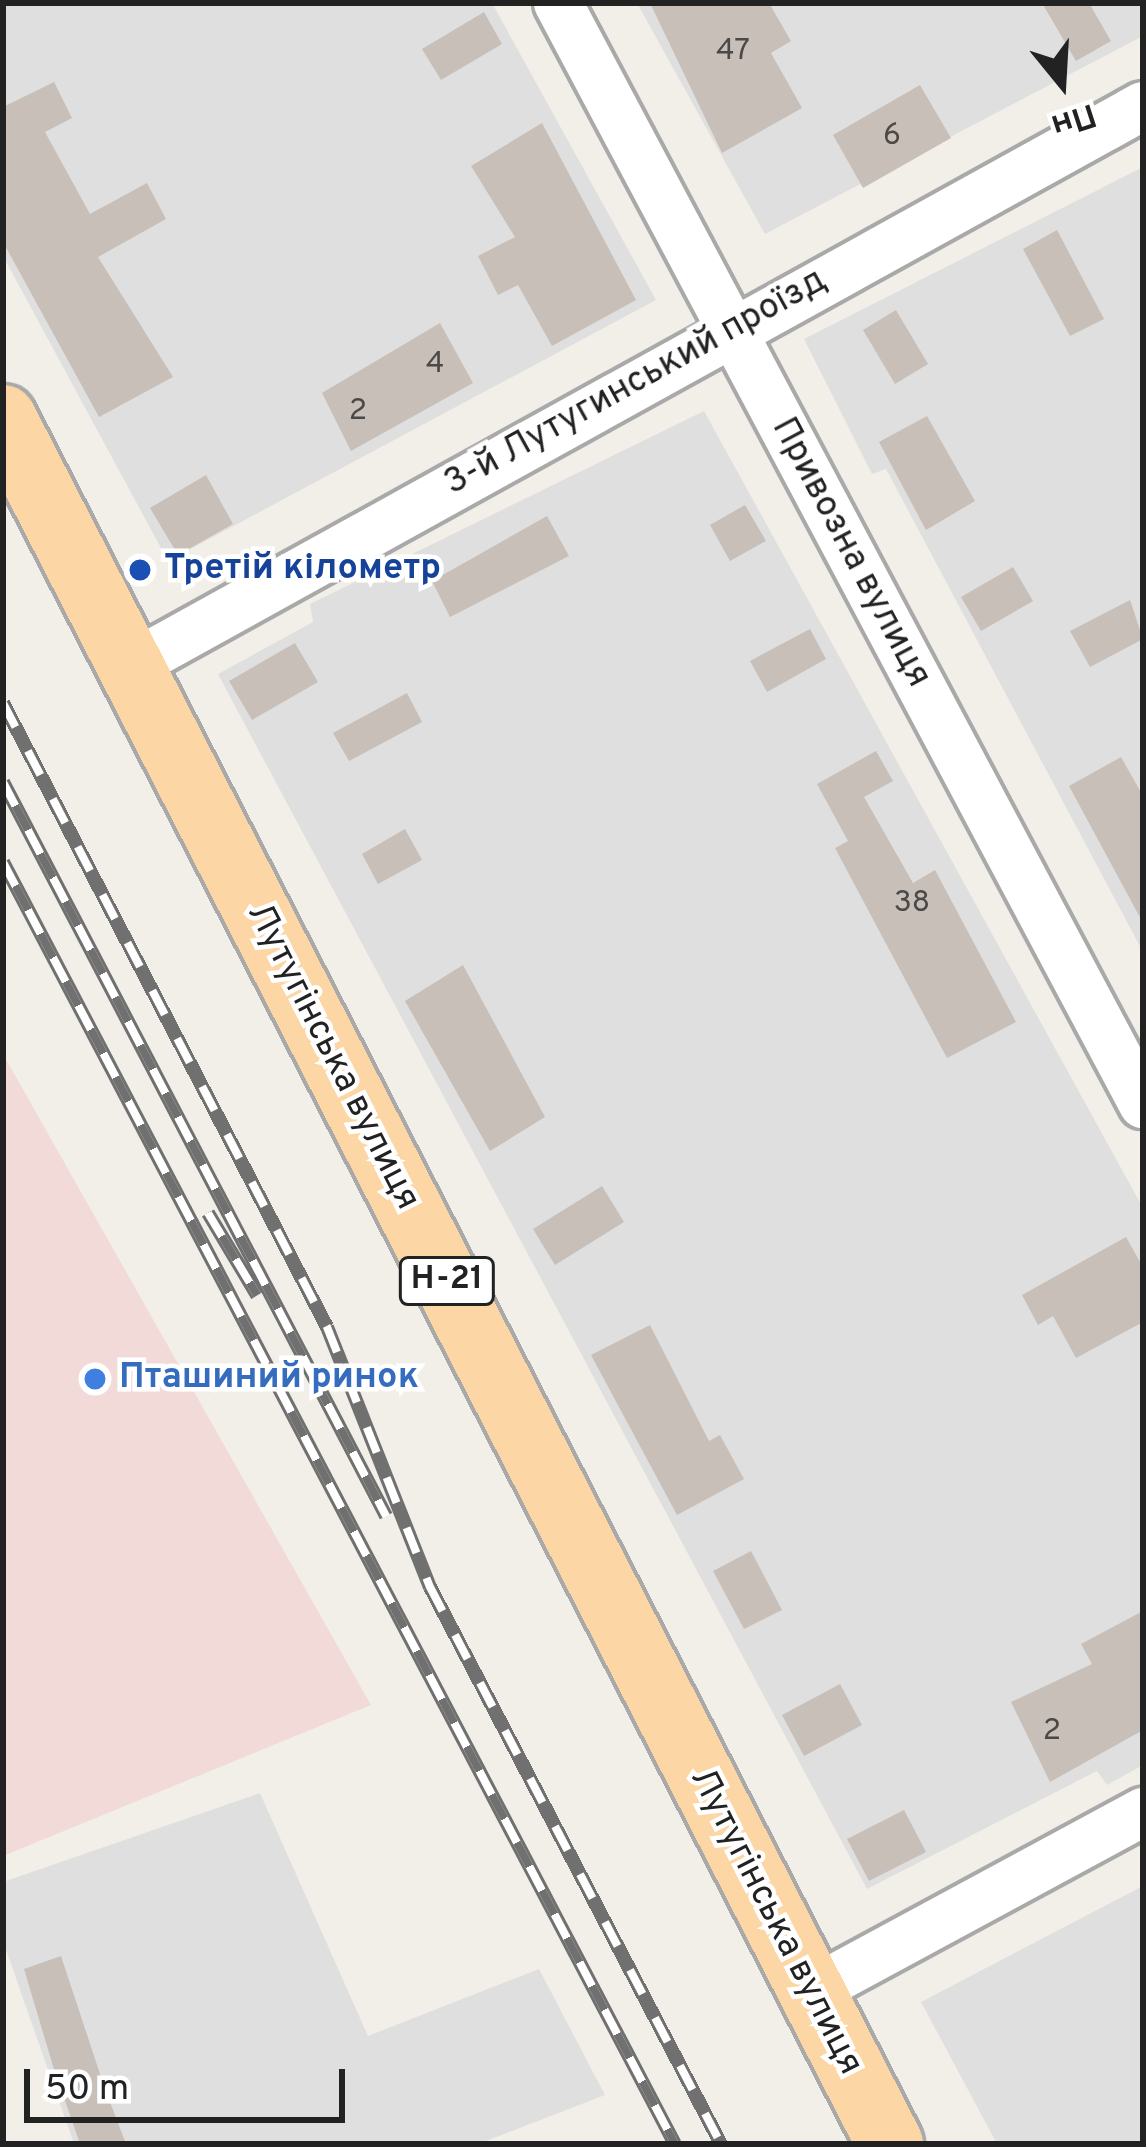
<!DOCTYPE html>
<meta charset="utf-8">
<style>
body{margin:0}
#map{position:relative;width:1146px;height:2147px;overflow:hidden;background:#f2efe9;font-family:Overpass,sans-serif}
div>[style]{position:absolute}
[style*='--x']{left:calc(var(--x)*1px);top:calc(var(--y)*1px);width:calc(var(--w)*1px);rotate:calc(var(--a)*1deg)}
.residential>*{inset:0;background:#e0dfdf}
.commercial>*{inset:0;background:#f2dad9}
.building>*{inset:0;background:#c7bfb8}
.roads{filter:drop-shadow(3px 0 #a9a9a9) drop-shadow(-3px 0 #a9a9a9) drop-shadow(0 3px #a9a9a9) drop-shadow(0 -3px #a9a9a9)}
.minor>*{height:48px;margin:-24px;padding:0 24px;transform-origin:24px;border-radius:24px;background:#fff}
.primary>*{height:66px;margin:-33px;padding:0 33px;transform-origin:33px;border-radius:33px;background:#fcd6a4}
.rail>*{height:14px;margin-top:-7px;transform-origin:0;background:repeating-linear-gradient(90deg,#fff 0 27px,#707070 0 54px);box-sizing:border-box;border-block:3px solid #707070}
.dots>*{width:33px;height:33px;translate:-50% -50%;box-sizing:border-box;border:6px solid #fff;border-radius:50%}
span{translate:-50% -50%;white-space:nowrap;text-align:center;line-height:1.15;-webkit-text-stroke:9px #fff;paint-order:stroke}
.number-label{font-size:30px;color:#4b4948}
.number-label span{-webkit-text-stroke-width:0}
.shield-label span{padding:3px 9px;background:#fff;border:3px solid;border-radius:9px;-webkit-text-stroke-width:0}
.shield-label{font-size:33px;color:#222;font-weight:700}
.street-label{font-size:36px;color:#222}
.transit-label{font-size:36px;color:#164399;font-weight:700}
.left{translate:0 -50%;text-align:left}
.shop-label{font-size:36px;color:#366cbe;font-weight:700}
.frame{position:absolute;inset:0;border:6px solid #222;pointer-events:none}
.north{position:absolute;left:1002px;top:24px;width:120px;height:120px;-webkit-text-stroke:9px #fff;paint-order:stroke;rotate:162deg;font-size:33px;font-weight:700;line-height:48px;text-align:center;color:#222}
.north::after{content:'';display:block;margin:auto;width:42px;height:54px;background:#222;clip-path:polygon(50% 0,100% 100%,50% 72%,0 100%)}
.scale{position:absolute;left:24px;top:2069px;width:321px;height:54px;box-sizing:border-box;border:6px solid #222;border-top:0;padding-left:15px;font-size:36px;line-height:42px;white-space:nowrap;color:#222;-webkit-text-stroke:9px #fff;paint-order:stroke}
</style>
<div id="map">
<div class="residential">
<i style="clip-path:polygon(3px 3px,492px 3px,656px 300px,168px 561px,3px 256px)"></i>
<i style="clip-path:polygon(637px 3px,1143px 3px,1143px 36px,765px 234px)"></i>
<i style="clip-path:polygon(1143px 167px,1143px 952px,886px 469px,872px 474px,804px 339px)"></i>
<i style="clip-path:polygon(704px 411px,1143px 1208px,1143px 1765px,1107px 1785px,1097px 1771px,867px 1889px,218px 674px,313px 622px,310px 604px)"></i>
<i style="clip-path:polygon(260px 1793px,368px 2036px,539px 1969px,605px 2095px,478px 2144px,74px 2144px,3px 1941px,3px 1882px)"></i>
<i style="clip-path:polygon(1143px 1886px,1143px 2144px,997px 2144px,921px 2002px)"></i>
</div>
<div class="commercial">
<i style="clip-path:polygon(3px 1054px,371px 1705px,3px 1856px)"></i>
</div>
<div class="building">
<i style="clip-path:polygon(650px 3px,769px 3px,791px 41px,771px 53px,802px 108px,722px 153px)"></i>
<i style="clip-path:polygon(1042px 3px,1089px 3px,1111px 41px,1076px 61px)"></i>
<i style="clip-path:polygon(484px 12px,502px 44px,441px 80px,422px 49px)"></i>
<i style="clip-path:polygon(54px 82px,72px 118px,45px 132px,90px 214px,147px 183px,166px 219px,98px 257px,173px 377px,99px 417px,3px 242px,3px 107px)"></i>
<i style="clip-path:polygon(920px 85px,951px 138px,863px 188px,833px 135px)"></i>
<i style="clip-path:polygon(542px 123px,636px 300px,552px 346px,518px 285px,498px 295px,478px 256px,515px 237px,471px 166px)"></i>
<i style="clip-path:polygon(1057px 230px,1104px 319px,1070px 336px,1023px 249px)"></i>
<i style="clip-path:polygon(896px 310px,928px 364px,895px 384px,863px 330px)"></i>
<i style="clip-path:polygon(440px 323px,473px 383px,351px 451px,322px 393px)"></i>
<i style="clip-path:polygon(927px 416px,975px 501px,926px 530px,879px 442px)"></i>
<i style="clip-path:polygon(206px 475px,233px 524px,178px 555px,150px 508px)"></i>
<i style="clip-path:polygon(745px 505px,766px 541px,730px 561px,710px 525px)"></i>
<i style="clip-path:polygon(547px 516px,569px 556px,450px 617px,432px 581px)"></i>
<i style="clip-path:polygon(1013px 567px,1033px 601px,981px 631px,961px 597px)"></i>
<i style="clip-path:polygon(1130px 600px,1143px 639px,1090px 667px,1070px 631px)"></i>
<i style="clip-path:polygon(810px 629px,826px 659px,767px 692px,750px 661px)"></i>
<i style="clip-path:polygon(295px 643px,318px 682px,252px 720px,229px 681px)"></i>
<i style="clip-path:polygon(407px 693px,422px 722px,349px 761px,333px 733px)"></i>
<i style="clip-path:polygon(876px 751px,893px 781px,864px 797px,913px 883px,935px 870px,1016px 1022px,947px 1058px,835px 848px,848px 841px,817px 784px)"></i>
<i style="clip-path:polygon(1121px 757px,1143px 796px,1143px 923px,1069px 786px)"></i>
<i style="clip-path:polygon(405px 829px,422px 860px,378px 884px,362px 854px)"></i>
<i style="clip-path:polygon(463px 965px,545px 1117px,490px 1151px,405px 1001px)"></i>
<i style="clip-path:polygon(602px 1186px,624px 1222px,555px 1265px,533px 1229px)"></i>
<i style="clip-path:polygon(1126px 1237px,1143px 1267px,1143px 1322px,1076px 1358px,1053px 1316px,1038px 1325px,1022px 1295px)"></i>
<i style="clip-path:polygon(650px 1325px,709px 1441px,720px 1435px,744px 1479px,677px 1515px,591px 1355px)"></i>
<i style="clip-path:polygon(751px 1551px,782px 1610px,744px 1629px,713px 1571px)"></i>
<i style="clip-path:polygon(1143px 1611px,1143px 1730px,1050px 1782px,1011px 1702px,1092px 1664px,1081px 1644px)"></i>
<i style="clip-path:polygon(840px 1684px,862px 1725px,804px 1756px,782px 1715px)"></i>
<i style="clip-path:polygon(904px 1810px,926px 1852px,869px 1881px,847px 1839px)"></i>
<i style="clip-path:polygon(61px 1956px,104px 2086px,126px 2144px,80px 2144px,53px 2066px,24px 1969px)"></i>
</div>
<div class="roads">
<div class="minor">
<i style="--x:558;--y:3;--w:1247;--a:62.02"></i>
<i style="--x:132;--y:665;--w:1155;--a:-28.94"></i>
<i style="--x:810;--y:1992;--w:379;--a:-28.4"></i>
</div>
<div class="primary">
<i style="--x:3;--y:418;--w:1941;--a:62.8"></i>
</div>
</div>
<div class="rail">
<i style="--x:3;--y:703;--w:703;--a:62.56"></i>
<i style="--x:327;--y:1327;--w:280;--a:68.4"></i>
<i style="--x:430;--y:1587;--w:628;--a:62.42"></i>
<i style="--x:3;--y:782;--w:828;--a:62.44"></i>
<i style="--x:3;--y:862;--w:1447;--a:62.34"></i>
<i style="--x:208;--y:1213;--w:96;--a:59.1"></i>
</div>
<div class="dots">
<i style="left:140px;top:570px;background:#1a4fb4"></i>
<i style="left:95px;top:1379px;background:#3f7fe0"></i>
</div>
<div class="number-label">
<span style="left:733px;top:52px">47</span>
<span style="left:892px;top:137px">6</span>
<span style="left:435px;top:365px">4</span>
<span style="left:358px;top:412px">2</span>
<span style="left:912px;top:904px">38</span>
<span style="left:1052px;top:1732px">2</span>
</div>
<div class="shield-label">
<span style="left:447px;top:1281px">Н-21</span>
</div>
<div class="street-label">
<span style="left:636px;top:383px;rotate:-29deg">3-й Лутугинський проїзд</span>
<span style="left:850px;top:553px;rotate:62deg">Привозна вулиця</span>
<span style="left:332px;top:1057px;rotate:63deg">Лутугінська вулиця</span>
<span style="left:775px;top:1922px;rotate:63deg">Лутугінська вулиця</span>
</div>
<div class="transit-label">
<span class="left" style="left:164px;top:570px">Третій кілометр</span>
</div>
<div class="shop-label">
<span class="left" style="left:119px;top:1379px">Пташиний ринок</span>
</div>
<div class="frame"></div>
<div class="north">Пн</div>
<div class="scale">50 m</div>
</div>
